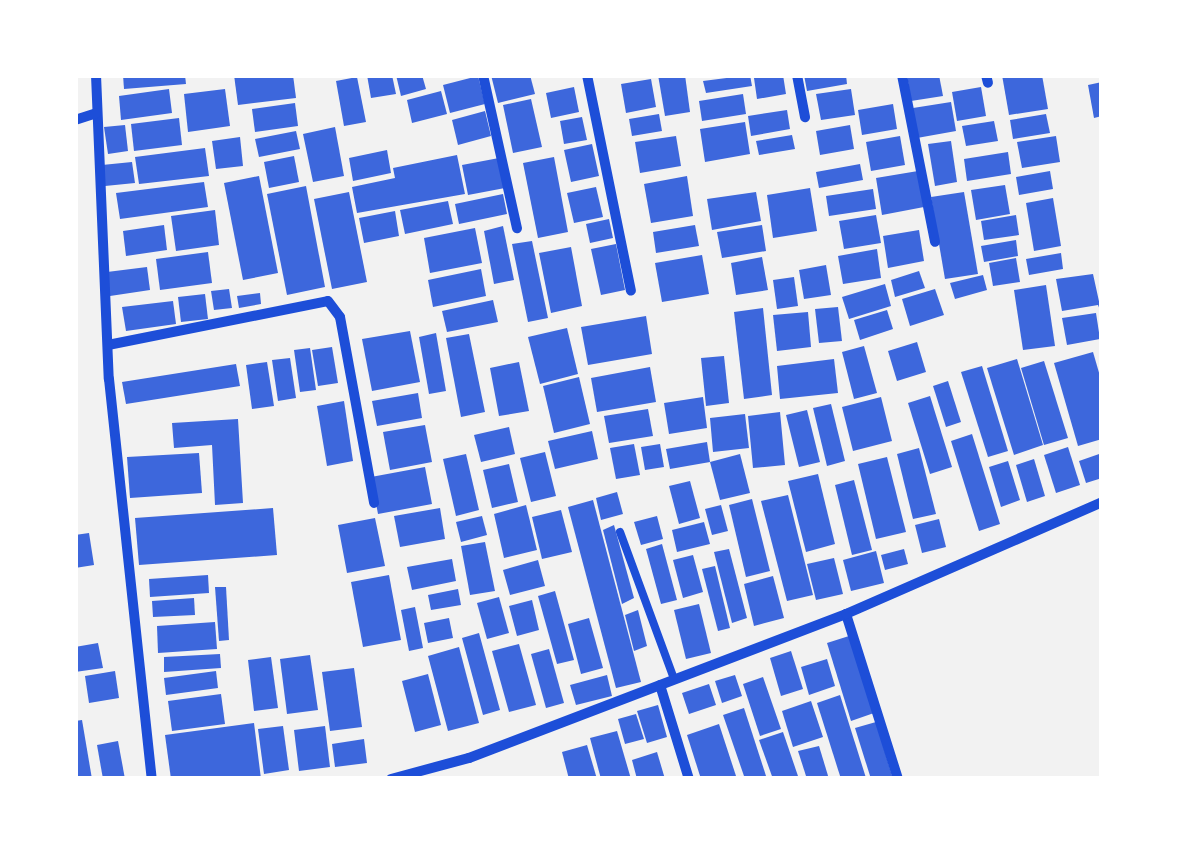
<!DOCTYPE html>
<style>
body{margin:0}
#map{position:relative;width:1177px;height:854px;overflow:hidden;background:#f2f2f2;font-family:"Noto Serif",serif}
div>[style]{position:absolute}
[style*='--x']{left:calc(var(--x)*1px);top:calc(var(--y)*1px);width:calc(var(--w)*1px);rotate:calc(var(--a)*1deg)}
.building>*{inset:0;background:#3d67dc}
.service>*{height:8px;margin:-4px;padding:0 4px;transform-origin:4px;border-radius:4px;background:#1d4ed8}
.minor>*{height:10px;margin:-5px;padding:0 5px;transform-origin:5px;border-radius:5px;background:#1d4ed8}
span{translate:-50% -50%;white-space:nowrap;text-align:center;line-height:1.15;-webkit-text-stroke:8px #fff;paint-order:stroke}
.frame{position:absolute;inset:0;border:78px solid #fff;pointer-events:none}
</style>
<div id="map">
<div class="building">
<i style="clip-path:polygon(123px 75px,185px 75px,186px 84px,124px 89px)"></i>
<i style="clip-path:polygon(234px 75px,293px 75px,296px 98px,238px 105px)"></i>
<i style="clip-path:polygon(367px 75px,392px 75px,396px 94px,371px 98px)"></i>
<i style="clip-path:polygon(396px 75px,422px 75px,426px 89px,401px 96px)"></i>
<i style="clip-path:polygon(491px 75px,530px 75px,535px 94px,498px 103px)"></i>
<i style="clip-path:polygon(658px 75px,685px 75px,690px 112px,665px 116px)"></i>
<i style="clip-path:polygon(750px 75px,752px 86px,706px 93px,703px 81px)"></i>
<i style="clip-path:polygon(783px 75px,786px 94px,757px 99px,754px 78px)"></i>
<i style="clip-path:polygon(804px 75px,846px 75px,847px 84px,807px 91px)"></i>
<i style="clip-path:polygon(907px 75px,939px 75px,943px 96px,911px 101px)"></i>
<i style="clip-path:polygon(1002px 75px,1042px 75px,1048px 109px,1009px 115px)"></i>
<i style="clip-path:polygon(478px 76px,485px 104px,450px 113px,443px 85px)"></i>
<i style="clip-path:polygon(357px 77px,366px 122px,344px 126px,336px 81px)"></i>
<i style="clip-path:polygon(651px 79px,656px 107px,626px 113px,621px 84px)"></i>
<i style="clip-path:polygon(1102px 82px,1102px 116px,1094px 118px,1088px 85px)"></i>
<i style="clip-path:polygon(574px 87px,579px 112px,551px 118px,546px 93px)"></i>
<i style="clip-path:polygon(981px 87px,986px 116px,957px 121px,952px 92px)"></i>
<i style="clip-path:polygon(169px 89px,172px 113px,121px 120px,119px 96px)"></i>
<i style="clip-path:polygon(225px 89px,230px 126px,188px 132px,184px 94px)"></i>
<i style="clip-path:polygon(851px 89px,855px 115px,821px 120px,816px 94px)"></i>
<i style="clip-path:polygon(441px 91px,447px 114px,412px 123px,407px 100px)"></i>
<i style="clip-path:polygon(743px 94px,746px 114px,702px 121px,699px 101px)"></i>
<i style="clip-path:polygon(531px 99px,542px 147px,513px 153px,503px 105px)"></i>
<i style="clip-path:polygon(951px 102px,956px 131px,917px 138px,913px 108px)"></i>
<i style="clip-path:polygon(295px 103px,298px 126px,255px 132px,252px 109px)"></i>
<i style="clip-path:polygon(893px 104px,897px 129px,862px 135px,858px 110px)"></i>
<i style="clip-path:polygon(787px 110px,790px 129px,751px 136px,748px 116px)"></i>
<i style="clip-path:polygon(485px 111px,491px 136px,458px 145px,452px 120px)"></i>
<i style="clip-path:polygon(659px 114px,662px 131px,632px 136px,629px 119px)"></i>
<i style="clip-path:polygon(1046px 114px,1050px 133px,1013px 139px,1010px 120px)"></i>
<i style="clip-path:polygon(582px 117px,587px 140px,564px 144px,560px 121px)"></i>
<i style="clip-path:polygon(179px 118px,182px 145px,134px 151px,131px 124px)"></i>
<i style="clip-path:polygon(994px 121px,998px 141px,966px 146px,962px 126px)"></i>
<i style="clip-path:polygon(745px 122px,750px 154px,705px 162px,700px 129px)"></i>
<i style="clip-path:polygon(125px 125px,128px 151px,108px 154px,104px 127px)"></i>
<i style="clip-path:polygon(850px 125px,854px 149px,820px 155px,816px 131px)"></i>
<i style="clip-path:polygon(335px 127px,344px 176px,313px 182px,303px 134px)"></i>
<i style="clip-path:polygon(296px 131px,300px 149px,259px 157px,255px 139px)"></i>
<i style="clip-path:polygon(792px 135px,795px 149px,759px 155px,756px 141px)"></i>
<i style="clip-path:polygon(676px 136px,681px 166px,640px 173px,635px 142px)"></i>
<i style="clip-path:polygon(900px 136px,905px 165px,871px 171px,866px 142px)"></i>
<i style="clip-path:polygon(1056px 136px,1060px 162px,1022px 168px,1017px 142px)"></i>
<i style="clip-path:polygon(240px 137px,243px 166px,216px 169px,212px 141px)"></i>
<i style="clip-path:polygon(951px 141px,957px 182px,935px 186px,928px 144px)"></i>
<i style="clip-path:polygon(592px 144px,599px 176px,571px 182px,564px 150px)"></i>
<i style="clip-path:polygon(205px 148px,209px 176px,139px 184px,135px 157px)"></i>
<i style="clip-path:polygon(387px 150px,391px 173px,353px 181px,349px 158px)"></i>
<i style="clip-path:polygon(1008px 152px,1011px 174px,967px 181px,964px 159px)"></i>
<i style="clip-path:polygon(457px 155px,465px 194px,357px 213px,352px 187px,395px 178px,393px 168px)"></i>
<i style="clip-path:polygon(294px 156px,299px 182px,269px 188px,264px 162px)"></i>
<i style="clip-path:polygon(554px 157px,568px 232px,538px 238px,523px 163px)"></i>
<i style="clip-path:polygon(499px 158px,505px 188px,468px 195px,462px 165px)"></i>
<i style="clip-path:polygon(132px 162px,135px 183px,105px 186px,102px 165px)"></i>
<i style="clip-path:polygon(860px 164px,863px 180px,819px 188px,816px 172px)"></i>
<i style="clip-path:polygon(918px 171px,924px 207px,882px 215px,876px 178px)"></i>
<i style="clip-path:polygon(1050px 171px,1053px 189px,1019px 195px,1016px 177px)"></i>
<i style="clip-path:polygon(259px 176px,278px 273px,243px 280px,224px 183px)"></i>
<i style="clip-path:polygon(687px 176px,693px 216px,651px 223px,644px 184px)"></i>
<i style="clip-path:polygon(204px 182px,208px 207px,120px 219px,116px 193px)"></i>
<i style="clip-path:polygon(1005px 185px,1010px 214px,976px 220px,971px 190px)"></i>
<i style="clip-path:polygon(306px 186px,325px 287px,287px 295px,267px 194px)"></i>
<i style="clip-path:polygon(596px 187px,603px 217px,574px 223px,567px 193px)"></i>
<i style="clip-path:polygon(810px 188px,817px 231px,773px 238px,767px 195px)"></i>
<i style="clip-path:polygon(873px 189px,876px 209px,829px 216px,826px 196px)"></i>
<i style="clip-path:polygon(349px 192px,367px 282px,332px 289px,314px 199px)"></i>
<i style="clip-path:polygon(756px 192px,761px 221px,712px 230px,707px 199px)"></i>
<i style="clip-path:polygon(964px 192px,978px 274px,945px 279px,931px 197px)"></i>
<i style="clip-path:polygon(503px 194px,507px 214px,459px 224px,455px 204px)"></i>
<i style="clip-path:polygon(1053px 198px,1061px 246px,1034px 251px,1026px 203px)"></i>
<i style="clip-path:polygon(448px 201px,453px 224px,405px 234px,400px 210px)"></i>
<i style="clip-path:polygon(215px 210px,219px 245px,176px 251px,171px 216px)"></i>
<i style="clip-path:polygon(395px 211px,399px 236px,364px 243px,359px 218px)"></i>
<i style="clip-path:polygon(876px 215px,881px 243px,844px 249px,839px 221px)"></i>
<i style="clip-path:polygon(1016px 215px,1019px 235px,984px 240px,981px 221px)"></i>
<i style="clip-path:polygon(609px 219px,613px 238px,590px 243px,586px 224px)"></i>
<i style="clip-path:polygon(164px 225px,167px 250px,126px 256px,123px 231px)"></i>
<i style="clip-path:polygon(695px 225px,699px 246px,656px 253px,653px 232px)"></i>
<i style="clip-path:polygon(762px 225px,766px 251px,722px 258px,717px 232px)"></i>
<i style="clip-path:polygon(503px 226px,514px 280px,494px 284px,484px 231px)"></i>
<i style="clip-path:polygon(475px 228px,482px 263px,430px 273px,424px 238px)"></i>
<i style="clip-path:polygon(919px 230px,924px 261px,888px 268px,883px 236px)"></i>
<i style="clip-path:polygon(1016px 240px,1018px 256px,984px 262px,981px 246px)"></i>
<i style="clip-path:polygon(532px 241px,548px 318px,528px 322px,512px 244px)"></i>
<i style="clip-path:polygon(616px 244px,625px 290px,601px 295px,591px 249px)"></i>
<i style="clip-path:polygon(571px 247px,582px 306px,551px 313px,539px 253px)"></i>
<i style="clip-path:polygon(877px 249px,881px 278px,843px 284px,838px 256px)"></i>
<i style="clip-path:polygon(208px 252px,212px 283px,160px 290px,156px 259px)"></i>
<i style="clip-path:polygon(1061px 253px,1063px 269px,1029px 275px,1026px 259px)"></i>
<i style="clip-path:polygon(702px 255px,709px 294px,662px 302px,655px 263px)"></i>
<i style="clip-path:polygon(762px 257px,768px 290px,736px 295px,731px 263px)"></i>
<i style="clip-path:polygon(1016px 258px,1020px 282px,993px 286px,989px 263px)"></i>
<i style="clip-path:polygon(826px 265px,831px 295px,804px 299px,799px 270px)"></i>
<i style="clip-path:polygon(147px 267px,150px 290px,110px 296px,107px 272px)"></i>
<i style="clip-path:polygon(481px 269px,486px 296px,433px 307px,428px 280px)"></i>
<i style="clip-path:polygon(919px 271px,925px 288px,895px 297px,891px 280px)"></i>
<i style="clip-path:polygon(1093px 274px,1102px 315px,1098px 305px,1062px 311px,1056px 279px)"></i>
<i style="clip-path:polygon(983px 275px,987px 290px,955px 299px,950px 283px)"></i>
<i style="clip-path:polygon(794px 277px,798px 306px,777px 309px,773px 280px)"></i>
<i style="clip-path:polygon(885px 284px,891px 306px,849px 319px,842px 297px)"></i>
<i style="clip-path:polygon(1046px 285px,1055px 346px,1023px 350px,1014px 290px)"></i>
<i style="clip-path:polygon(229px 289px,232px 308px,214px 310px,211px 291px)"></i>
<i style="clip-path:polygon(935px 289px,944px 315px,910px 326px,902px 299px)"></i>
<i style="clip-path:polygon(260px 293px,261px 304px,239px 308px,237px 296px)"></i>
<i style="clip-path:polygon(205px 294px,208px 319px,181px 322px,178px 297px)"></i>
<i style="clip-path:polygon(493px 300px,498px 322px,447px 332px,442px 311px)"></i>
<i style="clip-path:polygon(173px 301px,176px 324px,126px 331px,122px 307px)"></i>
<i style="clip-path:polygon(838px 307px,842px 341px,819px 343px,815px 309px)"></i>
<i style="clip-path:polygon(763px 308px,772px 395px,744px 399px,734px 312px)"></i>
<i style="clip-path:polygon(887px 310px,893px 329px,860px 340px,854px 320px)"></i>
<i style="clip-path:polygon(808px 312px,811px 347px,777px 351px,773px 315px)"></i>
<i style="clip-path:polygon(1096px 313px,1100px 339px,1067px 345px,1062px 318px)"></i>
<i style="clip-path:polygon(646px 316px,652px 354px,588px 365px,581px 327px)"></i>
<i style="clip-path:polygon(567px 328px,578px 374px,540px 384px,528px 337px)"></i>
<i style="clip-path:polygon(410px 331px,420px 382px,372px 391px,362px 339px)"></i>
<i style="clip-path:polygon(436px 333px,446px 391px,429px 394px,419px 337px)"></i>
<i style="clip-path:polygon(469px 334px,485px 412px,461px 417px,446px 338px)"></i>
<i style="clip-path:polygon(917px 342px,926px 372px,897px 381px,888px 351px)"></i>
<i style="clip-path:polygon(864px 346px,877px 393px,854px 399px,842px 352px)"></i>
<i style="clip-path:polygon(332px 347px,338px 383px,318px 386px,312px 350px)"></i>
<i style="clip-path:polygon(310px 348px,316px 390px,300px 392px,294px 350px)"></i>
<i style="clip-path:polygon(1093px 352px,1102px 383px,1102px 439px,1078px 446px,1054px 363px)"></i>
<i style="clip-path:polygon(724px 356px,729px 403px,706px 406px,701px 358px)"></i>
<i style="clip-path:polygon(290px 358px,296px 398px,278px 401px,272px 360px)"></i>
<i style="clip-path:polygon(834px 359px,838px 393px,780px 399px,777px 366px)"></i>
<i style="clip-path:polygon(1017px 359px,1043px 445px,1014px 455px,987px 368px)"></i>
<i style="clip-path:polygon(1044px 361px,1068px 438px,1044px 445px,1021px 368px)"></i>
<i style="clip-path:polygon(267px 362px,274px 406px,252px 409px,246px 365px)"></i>
<i style="clip-path:polygon(519px 362px,529px 411px,499px 416px,490px 368px)"></i>
<i style="clip-path:polygon(236px 364px,240px 386px,126px 404px,122px 382px)"></i>
<i style="clip-path:polygon(982px 366px,1008px 451px,988px 457px,961px 372px)"></i>
<i style="clip-path:polygon(650px 367px,656px 402px,597px 412px,591px 378px)"></i>
<i style="clip-path:polygon(579px 377px,590px 424px,554px 433px,543px 386px)"></i>
<i style="clip-path:polygon(948px 381px,961px 422px,946px 427px,933px 386px)"></i>
<i style="clip-path:polygon(418px 393px,422px 418px,377px 426px,372px 401px)"></i>
<i style="clip-path:polygon(930px 396px,952px 467px,930px 474px,908px 403px)"></i>
<i style="clip-path:polygon(703px 397px,707px 428px,669px 434px,664px 403px)"></i>
<i style="clip-path:polygon(881px 397px,892px 441px,853px 451px,842px 407px)"></i>
<i style="clip-path:polygon(344px 401px,353px 461px,327px 466px,317px 406px)"></i>
<i style="clip-path:polygon(831px 404px,845px 461px,827px 466px,813px 408px)"></i>
<i style="clip-path:polygon(648px 409px,653px 436px,609px 443px,604px 416px)"></i>
<i style="clip-path:polygon(807px 410px,820px 462px,799px 467px,786px 415px)"></i>
<i style="clip-path:polygon(780px 412px,785px 465px,753px 468px,748px 416px)"></i>
<i style="clip-path:polygon(745px 414px,749px 448px,713px 452px,710px 418px)"></i>
<i style="clip-path:polygon(238px 419px,243px 503px,215px 505px,212px 445px,174px 448px,172px 423px)"></i>
<i style="clip-path:polygon(425px 425px,432px 462px,390px 470px,383px 432px)"></i>
<i style="clip-path:polygon(509px 427px,515px 454px,481px 462px,474px 435px)"></i>
<i style="clip-path:polygon(592px 431px,598px 459px,555px 469px,548px 441px)"></i>
<i style="clip-path:polygon(972px 434px,1000px 524px,979px 531px,951px 441px)"></i>
<i style="clip-path:polygon(707px 442px,710px 462px,670px 469px,666px 449px)"></i>
<i style="clip-path:polygon(634px 444px,640px 475px,616px 479px,610px 448px)"></i>
<i style="clip-path:polygon(660px 444px,664px 467px,645px 470px,641px 447px)"></i>
<i style="clip-path:polygon(1068px 447px,1080px 485px,1056px 493px,1044px 455px)"></i>
<i style="clip-path:polygon(919px 448px,936px 514px,913px 519px,897px 454px)"></i>
<i style="clip-path:polygon(545px 452px,556px 496px,531px 502px,520px 458px)"></i>
<i style="clip-path:polygon(199px 453px,202px 493px,130px 498px,127px 457px)"></i>
<i style="clip-path:polygon(1102px 453px,1102px 478px,1086px 483px,1079px 461px)"></i>
<i style="clip-path:polygon(466px 454px,479px 510px,456px 516px,443px 459px)"></i>
<i style="clip-path:polygon(740px 454px,750px 493px,720px 500px,710px 462px)"></i>
<i style="clip-path:polygon(887px 457px,906px 532px,876px 539px,858px 464px)"></i>
<i style="clip-path:polygon(1034px 459px,1045px 496px,1027px 502px,1016px 465px)"></i>
<i style="clip-path:polygon(1008px 461px,1020px 500px,1001px 507px,989px 467px)"></i>
<i style="clip-path:polygon(509px 464px,518px 502px,492px 508px,483px 470px)"></i>
<i style="clip-path:polygon(425px 467px,432px 504px,378px 514px,371px 477px)"></i>
<i style="clip-path:polygon(818px 474px,835px 544px,806px 552px,788px 481px)"></i>
<i style="clip-path:polygon(854px 480px,872px 550px,852px 555px,835px 485px)"></i>
<i style="clip-path:polygon(690px 481px,700px 518px,679px 524px,669px 486px)"></i>
<i style="clip-path:polygon(617px 492px,623px 514px,601px 520px,596px 498px)"></i>
<i style="clip-path:polygon(788px 495px,813px 595px,787px 601px,761px 501px)"></i>
<i style="clip-path:polygon(752px 499px,770px 571px,746px 577px,729px 505px)"></i>
<i style="clip-path:polygon(593px 500px,641px 682px,616px 688px,568px 507px)"></i>
<i style="clip-path:polygon(526px 505px,537px 550px,504px 558px,494px 514px)"></i>
<i style="clip-path:polygon(721px 505px,728px 531px,712px 535px,705px 509px)"></i>
<i style="clip-path:polygon(273px 508px,277px 555px,139px 565px,135px 518px)"></i>
<i style="clip-path:polygon(440px 508px,445px 539px,400px 547px,394px 516px)"></i>
<i style="clip-path:polygon(561px 510px,572px 552px,542px 559px,532px 517px)"></i>
<i style="clip-path:polygon(482px 516px,487px 535px,461px 542px,456px 522px)"></i>
<i style="clip-path:polygon(657px 516px,663px 539px,641px 545px,634px 522px)"></i>
<i style="clip-path:polygon(375px 518px,385px 566px,347px 573px,338px 525px)"></i>
<i style="clip-path:polygon(939px 519px,946px 547px,922px 553px,915px 525px)"></i>
<i style="clip-path:polygon(704px 522px,710px 544px,677px 552px,672px 530px)"></i>
<i style="clip-path:polygon(614px 525px,634px 598px,622px 604px,603px 530px)"></i>
<i style="clip-path:polygon(89px 533px,94px 565px,75px 568px,75px 535px)"></i>
<i style="clip-path:polygon(485px 542px,495px 591px,470px 595px,461px 546px)"></i>
<i style="clip-path:polygon(662px 544px,677px 600px,661px 604px,646px 549px)"></i>
<i style="clip-path:polygon(729px 549px,747px 618px,732px 623px,714px 552px)"></i>
<i style="clip-path:polygon(904px 549px,908px 564px,885px 570px,881px 555px)"></i>
<i style="clip-path:polygon(876px 551px,884px 583px,851px 591px,843px 560px)"></i>
<i style="clip-path:polygon(693px 555px,703px 592px,683px 598px,673px 560px)"></i>
<i style="clip-path:polygon(834px 558px,843px 594px,816px 600px,807px 564px)"></i>
<i style="clip-path:polygon(452px 559px,456px 581px,412px 590px,407px 567px)"></i>
<i style="clip-path:polygon(538px 560px,545px 586px,510px 595px,503px 570px)"></i>
<i style="clip-path:polygon(715px 566px,730px 628px,718px 631px,702px 569px)"></i>
<i style="clip-path:polygon(208px 575px,209px 593px,150px 597px,149px 579px)"></i>
<i style="clip-path:polygon(389px 575px,401px 640px,363px 647px,351px 582px)"></i>
<i style="clip-path:polygon(773px 576px,784px 618px,754px 626px,744px 584px)"></i>
<i style="clip-path:polygon(215px 587px,226px 587px,229px 640px,219px 641px)"></i>
<i style="clip-path:polygon(458px 589px,461px 605px,431px 610px,428px 595px)"></i>
<i style="clip-path:polygon(555px 591px,574px 660px,557px 664px,538px 596px)"></i>
<i style="clip-path:polygon(499px 597px,509px 633px,487px 639px,477px 603px)"></i>
<i style="clip-path:polygon(194px 598px,195px 615px,153px 617px,152px 601px)"></i>
<i style="clip-path:polygon(532px 600px,539px 630px,517px 636px,509px 606px)"></i>
<i style="clip-path:polygon(699px 604px,711px 653px,686px 659px,674px 610px)"></i>
<i style="clip-path:polygon(415px 607px,423px 648px,409px 651px,401px 610px)"></i>
<i style="clip-path:polygon(638px 610px,647px 646px,634px 651px,625px 615px)"></i>
<i style="clip-path:polygon(449px 618px,453px 638px,428px 643px,424px 623px)"></i>
<i style="clip-path:polygon(589px 618px,603px 668px,581px 674px,568px 624px)"></i>
<i style="clip-path:polygon(215px 622px,217px 649px,158px 653px,157px 626px)"></i>
<i style="clip-path:polygon(479px 633px,500px 710px,483px 715px,462px 638px)"></i>
<i style="clip-path:polygon(849px 636px,874px 713px,851px 721px,827px 643px)"></i>
<i style="clip-path:polygon(98px 643px,103px 668px,75px 672px,75px 647px)"></i>
<i style="clip-path:polygon(519px 644px,536px 705px,509px 712px,492px 651px)"></i>
<i style="clip-path:polygon(459px 647px,479px 723px,448px 731px,428px 656px)"></i>
<i style="clip-path:polygon(549px 649px,564px 703px,546px 708px,531px 654px)"></i>
<i style="clip-path:polygon(791px 651px,803px 689px,781px 696px,770px 658px)"></i>
<i style="clip-path:polygon(220px 654px,221px 668px,164px 672px,164px 657px)"></i>
<i style="clip-path:polygon(310px 655px,318px 710px,287px 714px,280px 659px)"></i>
<i style="clip-path:polygon(271px 657px,278px 708px,254px 711px,248px 660px)"></i>
<i style="clip-path:polygon(827px 659px,835px 686px,809px 695px,801px 667px)"></i>
<i style="clip-path:polygon(354px 668px,362px 727px,330px 731px,322px 672px)"></i>
<i style="clip-path:polygon(115px 671px,119px 698px,89px 703px,85px 676px)"></i>
<i style="clip-path:polygon(216px 671px,218px 688px,166px 695px,164px 678px)"></i>
<i style="clip-path:polygon(428px 674px,441px 725px,415px 732px,402px 681px)"></i>
<i style="clip-path:polygon(607px 675px,612px 696px,576px 705px,570px 685px)"></i>
<i style="clip-path:polygon(735px 675px,742px 696px,722px 703px,715px 681px)"></i>
<i style="clip-path:polygon(763px 677px,781px 729px,760px 736px,743px 684px)"></i>
<i style="clip-path:polygon(709px 684px,716px 705px,689px 714px,682px 693px)"></i>
<i style="clip-path:polygon(221px 694px,225px 724px,172px 731px,168px 701px)"></i>
<i style="clip-path:polygon(840px 695px,866px 778px,862px 779px,841px 779px,817px 703px)"></i>
<i style="clip-path:polygon(811px 701px,823px 737px,793px 747px,782px 711px)"></i>
<i style="clip-path:polygon(658px 705px,667px 737px,647px 743px,637px 711px)"></i>
<i style="clip-path:polygon(744px 708px,767px 779px,745px 779px,723px 715px)"></i>
<i style="clip-path:polygon(636px 714px,644px 739px,625px 744px,618px 719px)"></i>
<i style="clip-path:polygon(82px 720px,92px 779px,75px 779px,75px 721px)"></i>
<i style="clip-path:polygon(876px 722px,893px 779px,871px 779px,855px 728px)"></i>
<i style="clip-path:polygon(254px 723px,261px 779px,171px 779px,165px 735px)"></i>
<i style="clip-path:polygon(719px 724px,737px 779px,701px 779px,687px 735px)"></i>
<i style="clip-path:polygon(283px 726px,289px 770px,264px 774px,258px 729px)"></i>
<i style="clip-path:polygon(325px 726px,330px 767px,299px 771px,294px 730px)"></i>
<i style="clip-path:polygon(617px 731px,631px 779px,601px 779px,590px 738px)"></i>
<i style="clip-path:polygon(783px 732px,799px 779px,773px 779px,759px 740px)"></i>
<i style="clip-path:polygon(364px 739px,367px 763px,335px 767px,332px 744px)"></i>
<i style="clip-path:polygon(118px 741px,125px 779px,103px 779px,97px 745px)"></i>
<i style="clip-path:polygon(587px 745px,597px 779px,569px 779px,562px 752px)"></i>
<i style="clip-path:polygon(819px 746px,829px 779px,807px 779px,798px 751px)"></i>
<i style="clip-path:polygon(657px 752px,665px 779px,637px 779px,632px 760px)"></i>
</div>
<div class="service">
<i style="--x:620;--y:532;--w:157;--a:69.8"></i>
</div>
<div class="minor">
<i style="--x:96;--y:75;--w:304;--a:87.6"></i>
<i style="--x:109;--y:379;--w:402;--a:83.9"></i>
<i style="--x:483;--y:75;--w:157;--a:77.5"></i>
<i style="--x:587;--y:75;--w:220;--a:78.5"></i>
<i style="--x:797;--y:75;--w:43;--a:79.2"></i>
<i style="--x:902;--y:75;--w:170;--a:78.8"></i>
<i style="--x:986;--y:75;--w:8;--a:76"></i>
<i style="--x:75;--y:120;--w:22;--a:-18"></i>
<i style="--x:108;--y:345;--w:224;--a:-11.3"></i>
<i style="--x:328;--y:301;--w:20;--a:53"></i>
<i style="--x:340;--y:317;--w:189;--a:79.6"></i>
<i style="--x:846;--y:614;--w:173;--a:72.5"></i>
<i style="--x:660;--y:685;--w:98;--a:72.9"></i>
<i style="--x:391;--y:779;--w:81;--a:-15.1"></i>
<i style="--x:469;--y:758;--w:404;--a:-20.9"></i>
<i style="--x:846;--y:614;--w:279;--a:-23.6"></i>
</div>
<div class="frame"></div>
</div>
